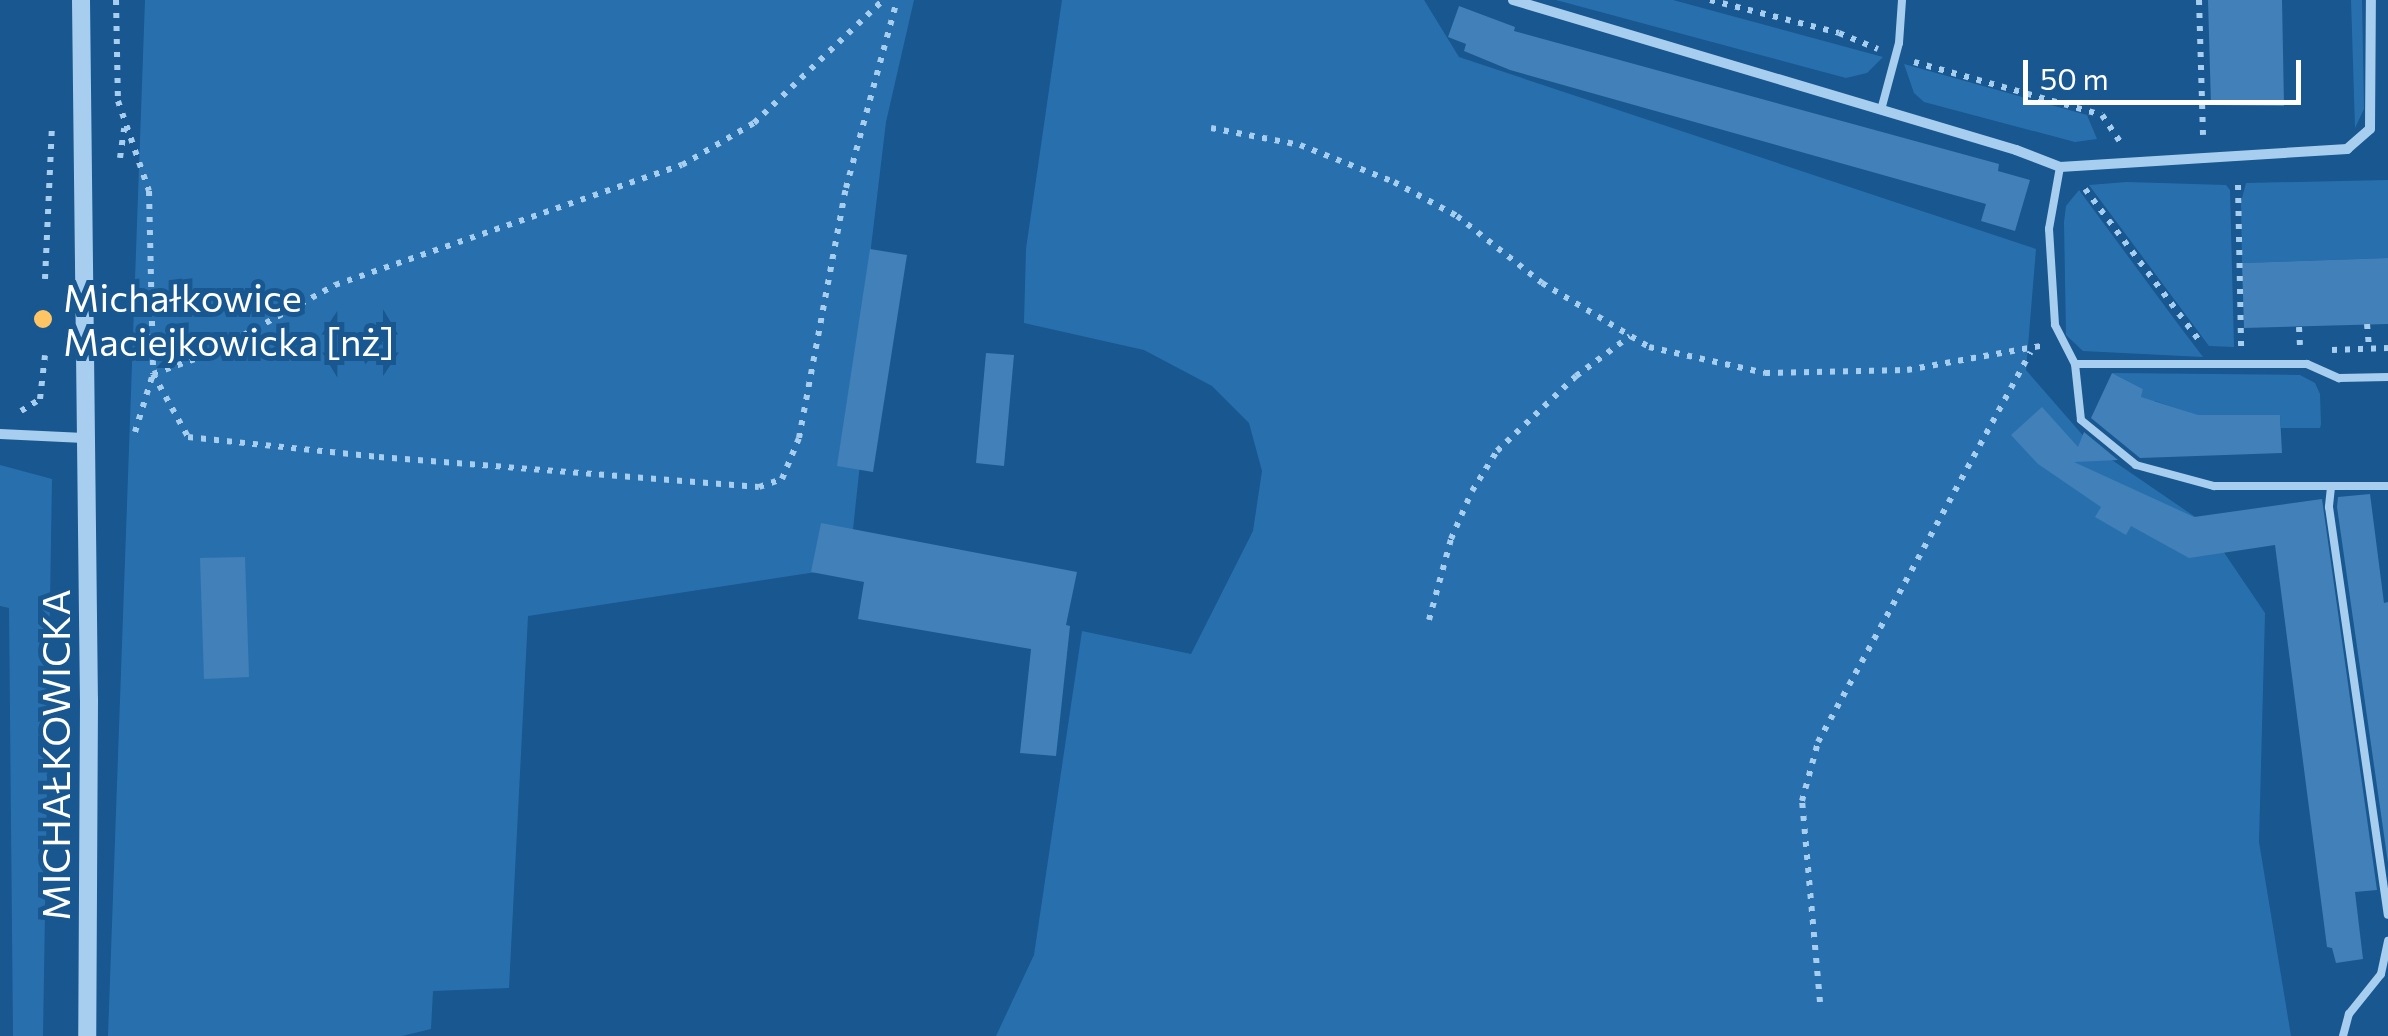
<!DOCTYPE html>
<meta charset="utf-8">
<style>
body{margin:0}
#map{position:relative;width:2388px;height:1036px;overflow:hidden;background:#185790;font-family:Commissioner,sans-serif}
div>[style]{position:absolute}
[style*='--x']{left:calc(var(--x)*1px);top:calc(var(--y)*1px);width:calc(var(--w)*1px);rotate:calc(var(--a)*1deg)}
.green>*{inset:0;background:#2870ad}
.building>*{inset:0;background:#4180b9}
.path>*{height:6px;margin-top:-3px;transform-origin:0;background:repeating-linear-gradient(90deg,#a7ceef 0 5px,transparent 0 13px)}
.service>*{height:8px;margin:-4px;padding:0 4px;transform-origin:4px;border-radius:4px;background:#a7ceef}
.minor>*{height:10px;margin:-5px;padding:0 5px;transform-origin:5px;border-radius:5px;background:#a7ceef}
.tertiary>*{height:18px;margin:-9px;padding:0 9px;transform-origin:9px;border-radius:9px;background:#a7ceef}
.dots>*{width:28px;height:28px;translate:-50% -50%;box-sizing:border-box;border:5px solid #185790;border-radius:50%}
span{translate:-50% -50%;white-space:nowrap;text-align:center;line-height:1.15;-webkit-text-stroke:10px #185790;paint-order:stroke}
.poi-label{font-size:38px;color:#fff}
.left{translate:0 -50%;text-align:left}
.street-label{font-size:38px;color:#fff}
.scale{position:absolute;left:2023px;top:60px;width:278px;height:45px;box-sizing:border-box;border:5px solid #fff;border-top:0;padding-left:12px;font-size:30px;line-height:35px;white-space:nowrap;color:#fff;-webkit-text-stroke:8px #185790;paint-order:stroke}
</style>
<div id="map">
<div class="green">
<i style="clip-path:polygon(145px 0,914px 0,886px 122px,871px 247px,869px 379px,849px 567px,528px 616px,509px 988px,433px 991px,431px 1029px,402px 1036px,108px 1036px)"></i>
<i style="clip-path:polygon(1062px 0,1424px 0,1459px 57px,2036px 249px,2026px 370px,2093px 447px,2204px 523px,2265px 613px,2259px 842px,2291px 1036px,996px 1036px,1034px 955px,1082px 631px,1191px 654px,1253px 531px,1262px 471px,1249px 423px,1212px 386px,1144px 350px,1024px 323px,1026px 249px)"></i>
<i style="clip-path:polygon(1556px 0,1673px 0,1883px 57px,1867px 73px,1846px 78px)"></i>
<i style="clip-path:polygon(2351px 0,2362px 0,2364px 109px,2355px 128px)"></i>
<i style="clip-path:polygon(1904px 64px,2087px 115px,2097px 139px,2075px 142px,1924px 102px,1914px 93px)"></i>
<i style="clip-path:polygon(2388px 180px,2388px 258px,2242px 263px,2241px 202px,2246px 183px)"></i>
<i style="clip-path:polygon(2127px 182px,2226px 185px,2230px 190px,2234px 347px,2209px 346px,2089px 185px)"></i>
<i style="clip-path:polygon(2079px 190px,2178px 324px,2203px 357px,2083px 351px,2066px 335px,2064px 222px,2066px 206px)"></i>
<i style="clip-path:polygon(2112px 373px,2300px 375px,2315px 383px,2320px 394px,2321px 424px,2320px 428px,2281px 428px,2280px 415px,2196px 415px,2155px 401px,2153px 407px,2140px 400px,2143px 389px)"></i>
<i style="clip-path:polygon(0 465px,52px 479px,43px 1036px,13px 1036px,9px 608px,0 606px)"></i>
</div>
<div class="building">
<i style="clip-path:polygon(2208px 0,2282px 0,2284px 106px,2211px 105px)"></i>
<i style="clip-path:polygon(1459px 6px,1515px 27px,1514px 31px,1999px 164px,1998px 171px,2030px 180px,2015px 231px,1981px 221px,1986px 204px,1510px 70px,1464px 51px,1466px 44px,1448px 37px)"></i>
<i style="clip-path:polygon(870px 249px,907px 255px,873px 472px,837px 466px)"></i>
<i style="clip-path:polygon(2388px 258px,2388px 324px,2244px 328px,2242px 263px)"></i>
<i style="clip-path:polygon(986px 353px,1014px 355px,1004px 466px,976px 463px)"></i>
<i style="clip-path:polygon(2112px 373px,2143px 389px,2141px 397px,2198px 415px,2280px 415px,2282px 453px,2140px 458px,2091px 418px)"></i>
<i style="clip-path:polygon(2042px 407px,2078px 447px,2084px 432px,2118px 460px,2074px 462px,2194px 517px,2322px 499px,2377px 890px,2355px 892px,2363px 959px,2336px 963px,2332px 948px,2327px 947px,2275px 545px,2189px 558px,2131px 526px,2126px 535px,2095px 517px,2101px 507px,2038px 464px,2011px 435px)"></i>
<i style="clip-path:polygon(2370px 494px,2384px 603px,2388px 602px,2388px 863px,2337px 507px,2338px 497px)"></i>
<i style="clip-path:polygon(821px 523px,1077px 572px,1066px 625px,1070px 626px,1056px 756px,1020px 753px,1031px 649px,858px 619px,864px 582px,811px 572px)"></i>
<i style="clip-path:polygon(245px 557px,249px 677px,204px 679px,200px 558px)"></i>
</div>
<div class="path">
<i style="--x:116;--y:0;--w:101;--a:88.9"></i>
<i style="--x:118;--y:101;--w:95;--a:71"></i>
<i style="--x:149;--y:191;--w:183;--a:88.7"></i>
<i style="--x:153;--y:374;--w:72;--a:60.9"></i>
<i style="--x:188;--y:437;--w:192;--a:6"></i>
<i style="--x:379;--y:457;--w:381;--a:4.5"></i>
<i style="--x:759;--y:487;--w:24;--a:-19"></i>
<i style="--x:782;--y:479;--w:44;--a:-67.5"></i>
<i style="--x:799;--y:438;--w:254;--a:-79.4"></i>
<i style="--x:846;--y:188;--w:195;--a:-74.8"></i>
<i style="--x:1710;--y:0;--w:133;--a:14.3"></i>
<i style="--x:1839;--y:33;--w:42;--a:22.3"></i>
<i style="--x:2199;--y:0;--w:135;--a:88.3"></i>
<i style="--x:1914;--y:62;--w:195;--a:15.7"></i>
<i style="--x:2102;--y:115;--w:32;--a:56"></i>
<i style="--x:1211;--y:128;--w:91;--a:10.8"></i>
<i style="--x:1300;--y:145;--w:101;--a:21.5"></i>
<i style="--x:1394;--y:182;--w:72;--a:28.4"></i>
<i style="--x:1457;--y:216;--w:108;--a:38.2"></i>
<i style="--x:1542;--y:283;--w:125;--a:30.9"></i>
<i style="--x:1649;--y:347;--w:119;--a:12.6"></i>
<i style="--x:1765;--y:373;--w:142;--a:-1.2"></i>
<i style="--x:1907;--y:370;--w:136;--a:-10.2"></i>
<i style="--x:120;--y:158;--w:30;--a:-82"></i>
<i style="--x:2238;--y:185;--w:162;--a:88.9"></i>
<i style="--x:2085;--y:189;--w:193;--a:53"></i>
<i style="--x:45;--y:279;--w:153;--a:-87.4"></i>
<i style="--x:2367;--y:324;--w:25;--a:85"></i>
<i style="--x:2299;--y:327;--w:18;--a:87"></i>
<i style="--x:2332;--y:350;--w:56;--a:-2"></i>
<i style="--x:21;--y:411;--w:22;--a:-32"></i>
<i style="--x:40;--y:399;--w:44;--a:-83.5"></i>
<i style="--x:135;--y:432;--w:61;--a:-72.8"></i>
<i style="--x:153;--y:374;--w:59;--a:-19.7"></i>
<i style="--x:209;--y:354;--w:144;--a:-28.7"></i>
<i style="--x:335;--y:285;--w:367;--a:-19.1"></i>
<i style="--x:682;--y:165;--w:83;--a:-30.3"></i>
<i style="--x:754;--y:123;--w:178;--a:-43.6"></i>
<i style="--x:1429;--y:620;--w:84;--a:-74.8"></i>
<i style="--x:1451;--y:539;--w:52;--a:-66.4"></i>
<i style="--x:1472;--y:491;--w:47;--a:-58"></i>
<i style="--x:1497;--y:451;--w:109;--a:-43.5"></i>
<i style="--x:1576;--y:376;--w:67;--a:-36.5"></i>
<i style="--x:1820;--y:1002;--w:202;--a:-95.1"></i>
<i style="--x:1802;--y:801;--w:61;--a:-74.8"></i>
<i style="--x:1818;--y:742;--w:444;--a:-61.4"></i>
</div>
<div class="service">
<i style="--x:1881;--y:110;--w:69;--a:-75"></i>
<i style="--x:1899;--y:43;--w:43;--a:-86"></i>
<i style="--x:2060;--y:167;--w:63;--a:100.1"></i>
<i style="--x:2049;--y:229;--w:96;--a:86.4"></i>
<i style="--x:2055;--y:325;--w:44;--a:62.9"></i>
<i style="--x:2075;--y:364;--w:232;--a:0"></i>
<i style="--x:2307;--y:364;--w:35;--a:24"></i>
<i style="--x:2339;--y:378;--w:49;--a:-1.2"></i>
<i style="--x:2075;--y:364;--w:56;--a:83.9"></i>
<i style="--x:2081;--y:420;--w:71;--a:39.3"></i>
<i style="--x:2136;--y:465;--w:81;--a:15.1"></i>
<i style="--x:2214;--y:486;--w:174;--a:0"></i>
<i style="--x:2331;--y:487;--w:20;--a:96"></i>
<i style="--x:2329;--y:507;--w:412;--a:81.8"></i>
<i style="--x:2343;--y:1036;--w:23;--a:-75"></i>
<i style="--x:2349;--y:1014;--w:51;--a:-51.3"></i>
<i style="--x:2381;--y:974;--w:34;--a:-78"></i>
</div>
<div class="minor">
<i style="--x:1513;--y:0;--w:525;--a:16.61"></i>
<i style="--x:2016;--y:150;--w:47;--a:21.1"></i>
<i style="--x:2060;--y:167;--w:288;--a:-3.6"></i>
<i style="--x:2347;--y:149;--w:30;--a:-41"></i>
<i style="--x:2370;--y:129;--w:129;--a:-89.6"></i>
<i style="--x:0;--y:434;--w:84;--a:2.7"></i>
</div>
<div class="tertiary">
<i style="--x:81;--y:0;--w:700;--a:89.35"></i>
<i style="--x:89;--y:700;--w:336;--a:90.3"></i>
</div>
<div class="dots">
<i style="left:43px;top:319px;background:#ffc565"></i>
</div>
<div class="poi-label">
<span class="left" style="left:63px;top:319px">Michałkowice<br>Maciejkowicka [nż]</span>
</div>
<div class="street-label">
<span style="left:55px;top:755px;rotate:-90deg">MICHAŁKOWICKA</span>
</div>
<div class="scale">50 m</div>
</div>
